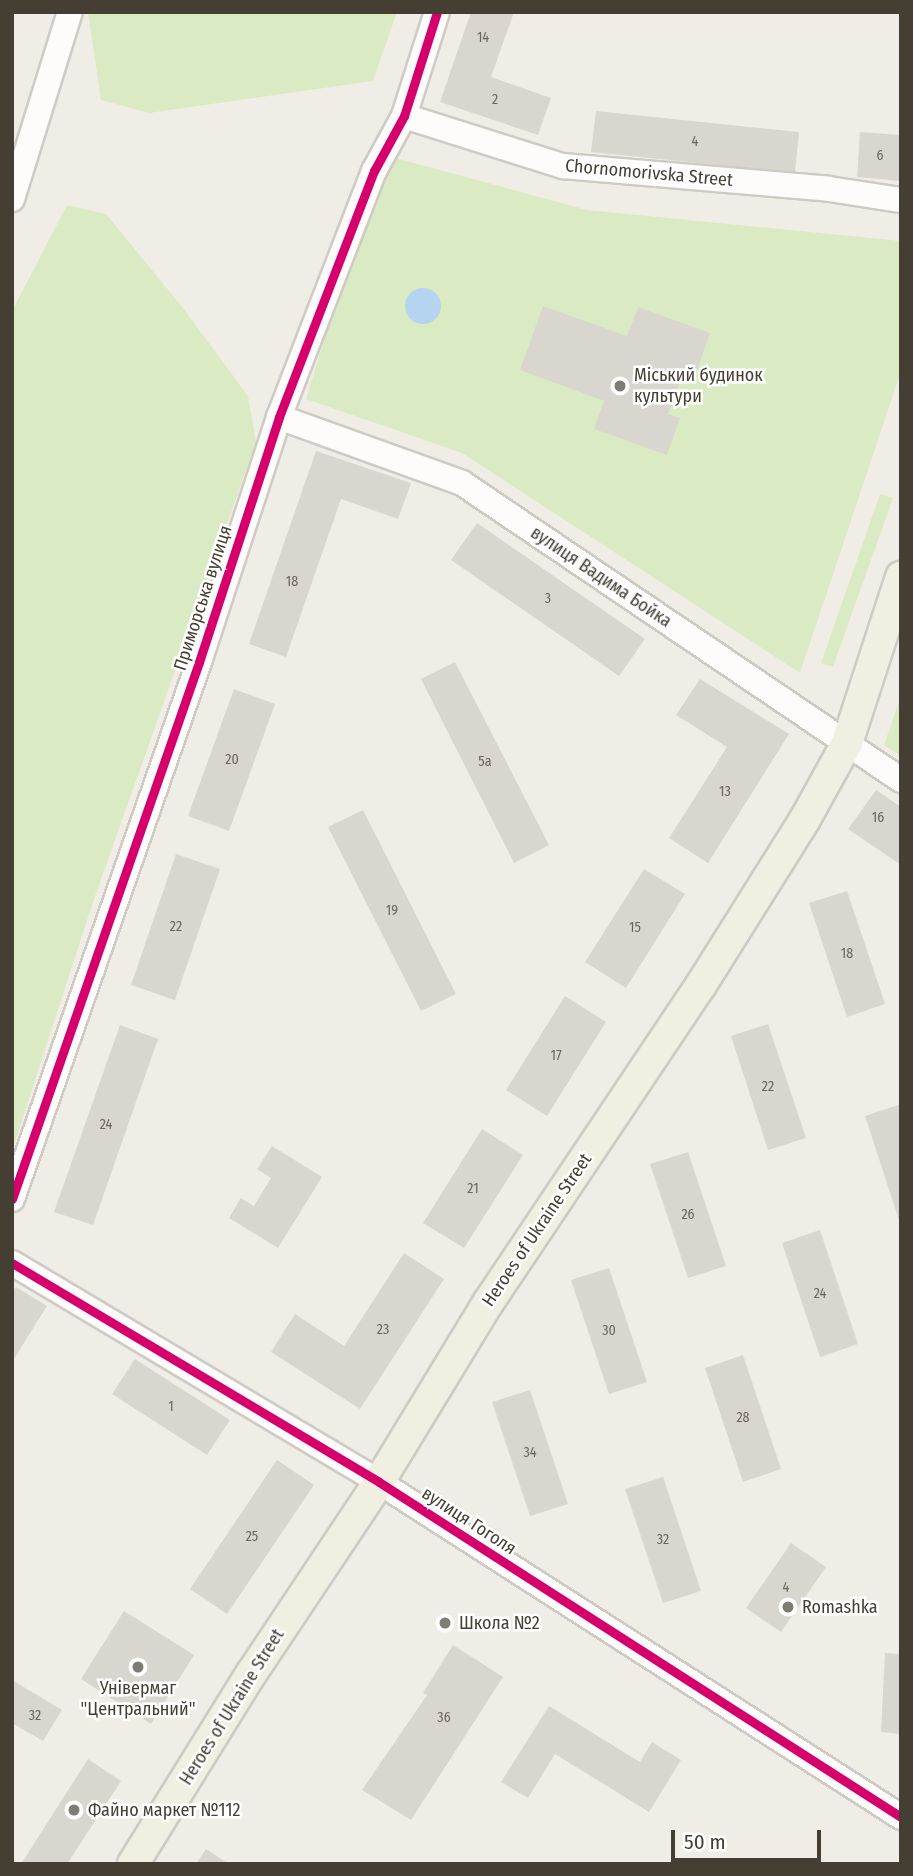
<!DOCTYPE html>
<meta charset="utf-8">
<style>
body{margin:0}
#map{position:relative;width:913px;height:1876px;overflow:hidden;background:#f0ede6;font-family:"Fira Sans Condensed",sans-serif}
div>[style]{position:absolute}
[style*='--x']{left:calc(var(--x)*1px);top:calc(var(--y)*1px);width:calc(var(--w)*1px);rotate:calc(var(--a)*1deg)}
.green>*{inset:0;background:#daebc4}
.water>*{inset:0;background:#b4d4ef}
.round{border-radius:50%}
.building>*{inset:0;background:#d9d6cf}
.roads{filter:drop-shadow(2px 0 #cdcbc4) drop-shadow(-2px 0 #cdcbc4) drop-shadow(0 2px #cdcbc4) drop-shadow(0 -2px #cdcbc4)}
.minor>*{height:24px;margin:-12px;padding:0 12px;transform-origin:12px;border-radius:12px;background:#fdfcfb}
.major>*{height:30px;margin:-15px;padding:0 15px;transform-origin:15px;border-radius:15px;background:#f1eee2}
.cycleway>*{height:9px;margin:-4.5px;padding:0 4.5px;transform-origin:4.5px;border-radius:4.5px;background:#d6006c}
.dots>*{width:19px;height:19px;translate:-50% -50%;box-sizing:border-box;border:4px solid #fff;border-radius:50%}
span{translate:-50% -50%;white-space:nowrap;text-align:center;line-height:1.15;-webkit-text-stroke:5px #fff;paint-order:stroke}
.number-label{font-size:14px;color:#6b665b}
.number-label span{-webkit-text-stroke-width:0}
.street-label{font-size:18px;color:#453f33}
.poi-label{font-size:18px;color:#453f33}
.left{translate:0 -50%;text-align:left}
.frame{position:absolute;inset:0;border:14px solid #453f33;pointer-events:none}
.scale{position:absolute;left:671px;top:1830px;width:150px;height:32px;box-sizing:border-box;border:4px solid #453f33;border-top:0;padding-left:9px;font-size:21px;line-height:24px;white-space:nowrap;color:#453f33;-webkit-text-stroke:5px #fff;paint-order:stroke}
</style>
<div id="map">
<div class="green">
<i style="clip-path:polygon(88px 12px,397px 12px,373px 81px,149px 113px,101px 100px)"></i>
<i style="clip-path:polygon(381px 154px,587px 210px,901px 241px,901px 371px,800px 673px,462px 453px,306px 399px)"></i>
<i style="clip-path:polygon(67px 205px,106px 214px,183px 308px,248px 396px,256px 442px,92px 905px,12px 1151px,12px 311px)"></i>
<i style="clip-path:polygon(880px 494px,893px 498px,833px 667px,821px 663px)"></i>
<i style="clip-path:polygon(901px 696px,901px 756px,884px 745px)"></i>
</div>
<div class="water">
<i class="round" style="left:405px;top:288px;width:36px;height:36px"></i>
</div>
<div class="building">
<i style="clip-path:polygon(471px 12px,514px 12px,491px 77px,551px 98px,538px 135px,440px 102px)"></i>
<i style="clip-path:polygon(596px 111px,799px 132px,795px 173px,591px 152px)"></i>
<i style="clip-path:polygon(860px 132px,901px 135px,901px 181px,857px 177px)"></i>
<i style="clip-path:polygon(543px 306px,627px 336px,638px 307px,710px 333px,697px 370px,686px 366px,668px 414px,680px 418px,667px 455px,594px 429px,604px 401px,520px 370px)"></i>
<i style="clip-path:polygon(316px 451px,411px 483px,398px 519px,341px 499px,286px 657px,249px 644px)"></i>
<i style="clip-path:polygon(477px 523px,645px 639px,619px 676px,451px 560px)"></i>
<i style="clip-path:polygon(455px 662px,549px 845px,514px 863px,421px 679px)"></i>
<i style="clip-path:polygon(700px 679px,789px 734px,708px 863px,669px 838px,727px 747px,676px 715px)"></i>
<i style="clip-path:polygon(234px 689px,275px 704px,229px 831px,188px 816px)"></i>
<i style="clip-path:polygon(876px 790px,901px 807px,901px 865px,848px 829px)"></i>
<i style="clip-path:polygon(363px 810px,456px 994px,421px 1011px,328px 827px)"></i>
<i style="clip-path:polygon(176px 854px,220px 869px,175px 1000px,131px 985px)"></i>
<i style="clip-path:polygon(644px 869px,685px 894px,626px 988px,585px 962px)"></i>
<i style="clip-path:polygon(847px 891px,885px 1004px,847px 1017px,809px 903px)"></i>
<i style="clip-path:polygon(565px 996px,606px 1022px,547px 1116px,506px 1090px)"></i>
<i style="clip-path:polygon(768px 1024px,806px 1138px,768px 1150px,731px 1036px)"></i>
<i style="clip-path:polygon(120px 1025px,158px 1039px,93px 1225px,54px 1212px)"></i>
<i style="clip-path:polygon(901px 1104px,901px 1223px,900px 1223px,865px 1116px)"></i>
<i style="clip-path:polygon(482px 1129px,523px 1155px,464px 1248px,423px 1223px)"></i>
<i style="clip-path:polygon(272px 1146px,322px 1177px,278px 1248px,229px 1218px,241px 1198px,254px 1206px,271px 1178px,257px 1169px)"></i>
<i style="clip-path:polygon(688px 1152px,726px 1266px,688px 1278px,650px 1164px)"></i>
<i style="clip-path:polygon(820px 1230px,858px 1344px,820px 1357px,782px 1243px)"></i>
<i style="clip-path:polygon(404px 1253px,444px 1279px,360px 1409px,271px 1352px,295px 1314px,344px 1346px)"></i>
<i style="clip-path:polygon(609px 1268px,647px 1382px,609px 1394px,571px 1280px)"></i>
<i style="clip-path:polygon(16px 1287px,47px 1306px,12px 1362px,12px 1292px)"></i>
<i style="clip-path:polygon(743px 1355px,781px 1469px,743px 1482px,705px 1368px)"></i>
<i style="clip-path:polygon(135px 1359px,230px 1420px,207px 1455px,112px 1394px)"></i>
<i style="clip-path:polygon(530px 1390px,568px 1504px,530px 1516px,492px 1402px)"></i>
<i style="clip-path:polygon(277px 1460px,314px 1485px,227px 1614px,190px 1589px)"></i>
<i style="clip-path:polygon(663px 1477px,701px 1591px,663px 1603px,625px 1489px)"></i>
<i style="clip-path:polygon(791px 1543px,826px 1567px,781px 1632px,746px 1608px)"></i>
<i style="clip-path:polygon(124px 1611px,194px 1655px,151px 1724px,81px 1679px)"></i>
<i style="clip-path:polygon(453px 1645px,503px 1677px,411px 1820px,362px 1790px,427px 1695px,423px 1693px)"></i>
<i style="clip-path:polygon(885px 1653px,901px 1654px,901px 1734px,881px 1732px)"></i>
<i style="clip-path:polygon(12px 1680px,62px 1710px,43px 1741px,12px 1723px)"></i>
<i style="clip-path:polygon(549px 1706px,640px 1762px,652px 1742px,681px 1760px,649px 1812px,555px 1754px,528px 1798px,501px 1782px)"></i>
<i style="clip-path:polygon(88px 1759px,121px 1781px,67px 1864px,21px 1864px)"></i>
<i style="clip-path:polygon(206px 1849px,229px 1864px,196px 1864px)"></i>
</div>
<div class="roads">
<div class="minor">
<i style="--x:404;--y:116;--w:167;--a:17.5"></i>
<i style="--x:563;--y:166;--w:267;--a:4.9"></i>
<i style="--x:829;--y:189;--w:73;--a:8.7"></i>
<i style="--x:12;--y:199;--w:196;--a:-72.8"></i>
<i style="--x:279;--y:417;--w:195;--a:19.8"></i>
<i style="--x:462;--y:483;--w:530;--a:34.08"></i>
<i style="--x:12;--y:1199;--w:569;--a:-70.8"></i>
<i style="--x:199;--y:662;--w:258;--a:-71.9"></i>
<i style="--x:279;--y:417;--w:264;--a:-68.9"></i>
<i style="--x:374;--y:171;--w:63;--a:-61.4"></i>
<i style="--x:404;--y:116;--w:109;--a:-72.4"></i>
<i style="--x:12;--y:1263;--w:427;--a:30.8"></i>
<i style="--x:379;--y:1482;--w:620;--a:32.69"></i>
</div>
<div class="major">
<i style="--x:133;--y:1864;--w:224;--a:-58.2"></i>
<i style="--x:251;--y:1674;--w:231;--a:-56.3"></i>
<i style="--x:379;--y:1482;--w:210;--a:-58.7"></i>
<i style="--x:488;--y:1303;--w:383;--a:-56.2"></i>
<i style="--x:701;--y:985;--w:194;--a:-57.9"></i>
<i style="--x:804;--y:821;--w:89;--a:-61.1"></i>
<i style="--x:847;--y:743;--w:175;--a:-72"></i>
</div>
</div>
<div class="cycleway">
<i style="--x:12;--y:1199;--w:569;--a:-70.8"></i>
<i style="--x:199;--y:662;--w:258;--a:-71.9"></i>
<i style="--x:279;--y:417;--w:264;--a:-68.9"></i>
<i style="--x:374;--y:171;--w:63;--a:-61.4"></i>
<i style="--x:404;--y:116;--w:109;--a:-72.4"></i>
<i style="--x:12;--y:1263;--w:427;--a:30.8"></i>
<i style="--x:379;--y:1482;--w:620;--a:32.69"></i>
</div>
<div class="dots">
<i style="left:620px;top:386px;background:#817c72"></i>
<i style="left:788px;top:1607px;background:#817c72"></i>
<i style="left:445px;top:1623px;background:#817c72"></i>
<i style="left:138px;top:1667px;background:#817c72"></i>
<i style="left:74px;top:1810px;background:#817c72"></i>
</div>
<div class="number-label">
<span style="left:483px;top:38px">14</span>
<span style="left:495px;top:100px">2</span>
<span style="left:695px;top:142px">4</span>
<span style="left:880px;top:156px">6</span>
<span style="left:292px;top:582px">18</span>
<span style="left:548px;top:599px">3</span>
<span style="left:232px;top:760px">20</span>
<span style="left:485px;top:762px">5а</span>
<span style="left:725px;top:792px">13</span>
<span style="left:878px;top:818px">16</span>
<span style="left:392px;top:911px">19</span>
<span style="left:176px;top:927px">22</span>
<span style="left:635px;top:928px">15</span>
<span style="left:847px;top:954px">18</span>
<span style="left:556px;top:1056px">17</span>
<span style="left:768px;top:1087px">22</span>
<span style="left:106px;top:1125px">24</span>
<span style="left:473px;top:1189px">21</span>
<span style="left:688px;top:1215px">26</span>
<span style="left:820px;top:1294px">24</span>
<span style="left:383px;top:1330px">23</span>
<span style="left:609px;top:1331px">30</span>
<span style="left:171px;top:1407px">1</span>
<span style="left:743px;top:1418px">28</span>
<span style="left:530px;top:1453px">34</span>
<span style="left:252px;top:1537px">25</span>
<span style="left:663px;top:1540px">32</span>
<span style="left:786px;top:1588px">4</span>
<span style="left:35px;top:1716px">32</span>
<span style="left:444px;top:1718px">36</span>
</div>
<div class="street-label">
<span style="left:649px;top:173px;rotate:5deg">Chornomorivska Street</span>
<span style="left:601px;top:577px;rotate:34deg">вулиця Вадима Бойка</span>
<span style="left:203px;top:598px;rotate:-72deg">Приморська вулиця</span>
<span style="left:537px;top:1230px;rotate:-56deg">Heroes of Ukraine Street</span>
<span style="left:469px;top:1521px;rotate:33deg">вулиця Гоголя</span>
<span style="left:232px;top:1707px;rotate:-58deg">Heroes of Ukraine Street</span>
</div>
<div class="poi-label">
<span class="left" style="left:634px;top:386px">Міський будинок<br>культури</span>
<span class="left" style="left:802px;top:1607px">Romashka</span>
<span class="left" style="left:459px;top:1623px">Школа №2</span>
<span style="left:138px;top:1699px">Універмаг<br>"Центральний"</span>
<span class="left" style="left:88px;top:1810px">Файно маркет №112</span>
</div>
<div class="frame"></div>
<div class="scale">50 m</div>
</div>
